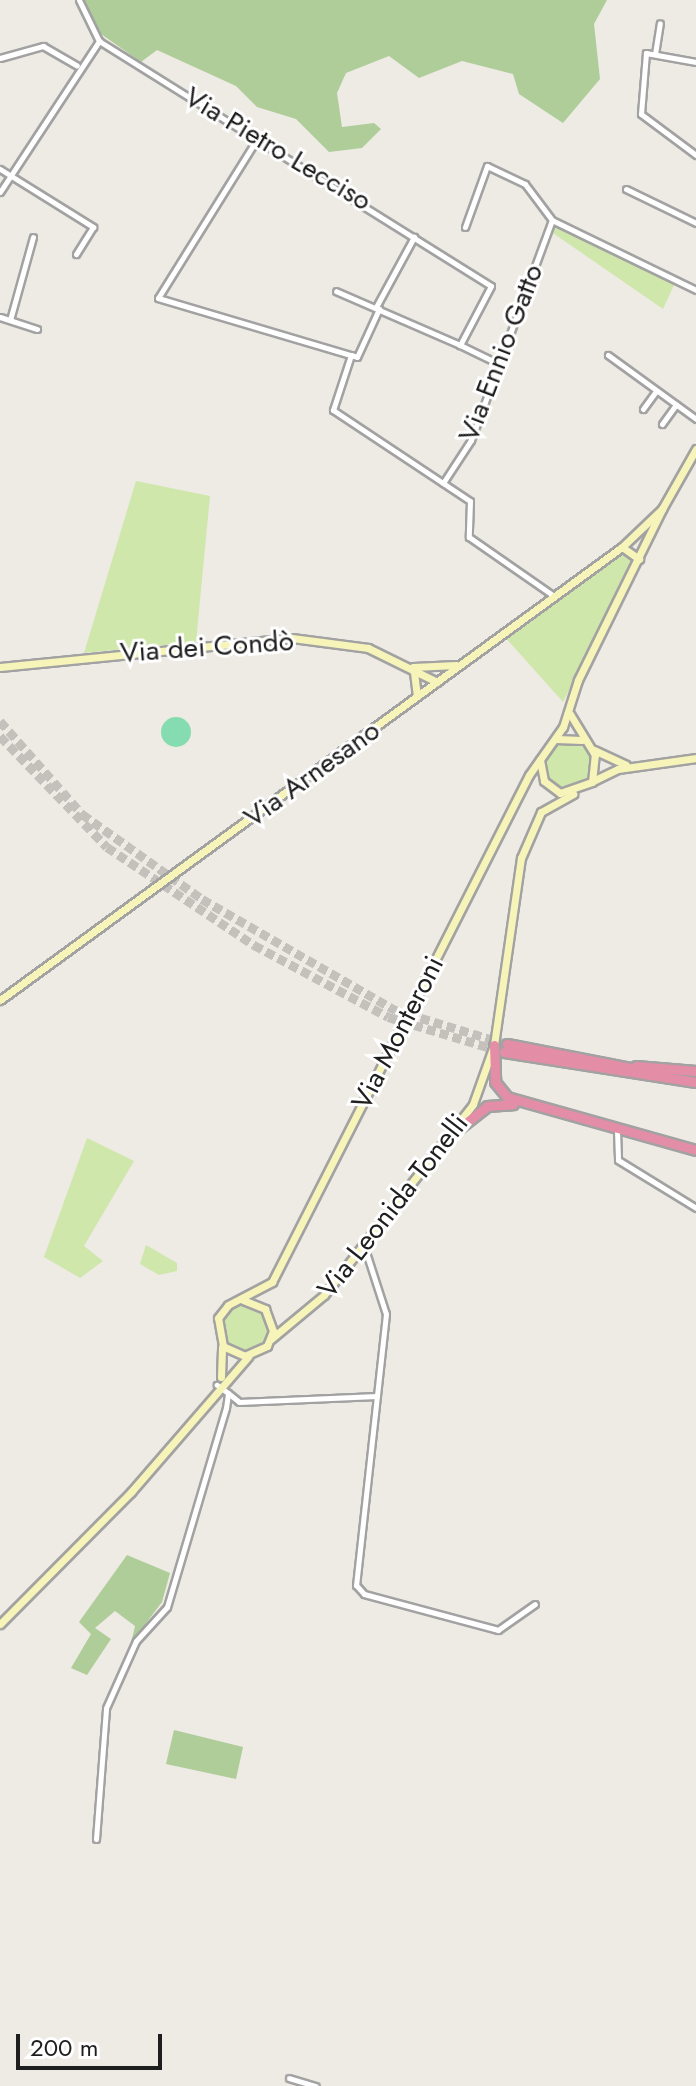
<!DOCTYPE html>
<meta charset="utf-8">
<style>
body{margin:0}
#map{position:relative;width:696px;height:2086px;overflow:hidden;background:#eeeae4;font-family:Jost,sans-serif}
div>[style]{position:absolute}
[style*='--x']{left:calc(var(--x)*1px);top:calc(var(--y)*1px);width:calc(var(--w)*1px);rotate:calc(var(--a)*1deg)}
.grass>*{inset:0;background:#cfe7ab}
.round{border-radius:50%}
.forest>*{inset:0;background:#aecd99}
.pitch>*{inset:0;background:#84dcb0}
.highway-tunnel>*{height:9px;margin-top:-4.5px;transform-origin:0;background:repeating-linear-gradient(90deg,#c4c1bc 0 9px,transparent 0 13.5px)}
.roads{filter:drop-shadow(2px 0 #a2a2a2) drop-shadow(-2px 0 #a2a2a2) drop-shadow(0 2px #a2a2a2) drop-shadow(0 -2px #a2a2a2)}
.street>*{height:5px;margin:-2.5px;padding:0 2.5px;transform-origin:2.5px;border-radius:2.5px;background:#fff}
.secondary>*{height:7px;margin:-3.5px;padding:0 3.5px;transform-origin:3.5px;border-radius:3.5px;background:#f7f4b9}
.highway>*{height:9px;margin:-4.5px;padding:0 4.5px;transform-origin:4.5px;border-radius:4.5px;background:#e48da6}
span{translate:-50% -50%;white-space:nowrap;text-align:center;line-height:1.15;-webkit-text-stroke:6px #fff;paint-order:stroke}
.street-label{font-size:28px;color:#1e1e1e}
.scale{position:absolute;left:16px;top:2034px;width:146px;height:36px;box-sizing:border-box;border:4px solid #1e1e1e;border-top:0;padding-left:10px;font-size:24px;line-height:28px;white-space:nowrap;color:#1e1e1e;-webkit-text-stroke:6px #fff;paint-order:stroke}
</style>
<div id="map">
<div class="grass">
<i style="clip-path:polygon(556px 224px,675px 283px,663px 309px,550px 231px)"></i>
<i style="clip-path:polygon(136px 481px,210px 496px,196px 642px,84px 653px)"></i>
<i style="clip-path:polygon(623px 549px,634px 552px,634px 562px,563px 702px,504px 636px)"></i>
<i class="round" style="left:544px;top:740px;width:48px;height:48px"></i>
<i style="clip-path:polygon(87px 1138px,134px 1161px,84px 1246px,103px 1261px,80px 1278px,44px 1257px)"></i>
<i style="clip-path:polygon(146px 1245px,177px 1263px,177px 1271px,159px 1275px,140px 1264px)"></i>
<i class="round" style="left:221px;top:1304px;width:48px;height:48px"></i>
</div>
<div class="forest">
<i style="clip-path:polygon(83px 0,607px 0,594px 24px,600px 79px,563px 123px,519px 94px,513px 74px,462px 61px,419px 78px,389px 56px,346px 73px,337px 93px,342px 127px,374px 123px,381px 129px,362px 148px,329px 152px,296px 119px,257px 107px,236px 86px,157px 50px,141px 62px,91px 27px)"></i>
<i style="clip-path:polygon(127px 1555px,170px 1573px,162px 1602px,131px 1643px,135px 1626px,115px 1611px,95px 1628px,111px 1639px,87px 1675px,71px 1668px,91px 1634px,79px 1622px)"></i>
<i style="clip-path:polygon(174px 1730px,243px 1747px,236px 1779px,166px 1764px)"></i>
</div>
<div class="pitch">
<i class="round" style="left:161px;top:717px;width:30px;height:30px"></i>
</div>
<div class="highway-tunnel">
<i style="--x:0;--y:721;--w:124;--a:48.6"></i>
<i style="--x:82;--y:814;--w:147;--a:35.3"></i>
<i style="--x:202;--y:899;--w:223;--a:29.9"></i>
<i style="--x:395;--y:1010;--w:117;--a:16.9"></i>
<i style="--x:0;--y:736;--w:154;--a:46.1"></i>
<i style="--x:107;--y:847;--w:177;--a:33.7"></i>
<i style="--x:254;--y:945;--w:152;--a:28.2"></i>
<i style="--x:388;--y:1017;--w:121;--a:16.8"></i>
</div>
<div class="roads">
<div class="street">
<i style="--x:79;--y:0;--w:46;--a:64"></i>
<i style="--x:99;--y:41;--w:462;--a:32"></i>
<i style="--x:491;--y:286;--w:67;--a:117.7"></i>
<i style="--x:460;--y:345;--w:135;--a:-156.5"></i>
<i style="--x:655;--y:54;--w:31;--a:-81"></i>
<i style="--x:0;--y:58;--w:45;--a:-15.6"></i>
<i style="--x:43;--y:46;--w:39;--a:30"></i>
<i style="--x:696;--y:62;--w:51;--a:-169.8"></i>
<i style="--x:646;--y:53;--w:61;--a:94.7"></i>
<i style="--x:641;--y:114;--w:69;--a:36.7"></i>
<i style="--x:257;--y:139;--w:187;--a:121.9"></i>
<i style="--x:158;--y:298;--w:201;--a:16.5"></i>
<i style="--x:351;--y:355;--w:58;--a:108.1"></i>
<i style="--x:333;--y:410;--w:164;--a:33.6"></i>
<i style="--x:470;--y:501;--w:36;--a:92"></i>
<i style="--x:469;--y:537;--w:103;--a:34.8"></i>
<i style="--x:0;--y:169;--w:110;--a:31.9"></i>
<i style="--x:93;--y:227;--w:32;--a:122"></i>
<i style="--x:626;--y:189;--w:78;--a:25.9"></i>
<i style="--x:0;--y:192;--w:181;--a:-56.7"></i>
<i style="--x:465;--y:227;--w:65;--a:-70.2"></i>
<i style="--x:487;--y:166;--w:42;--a:25.3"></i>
<i style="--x:525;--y:184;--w:45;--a:53.1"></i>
<i style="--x:552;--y:220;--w:160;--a:25.9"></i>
<i style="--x:376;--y:307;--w:80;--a:-61.5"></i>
<i style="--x:0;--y:317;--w:39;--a:18"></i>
<i style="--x:10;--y:320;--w:86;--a:-74.5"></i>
<i style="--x:460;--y:345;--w:43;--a:26"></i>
<i style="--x:351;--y:355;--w:6;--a:18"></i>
<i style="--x:357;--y:357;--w:53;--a:-65.4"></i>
<i style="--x:608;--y:355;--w:109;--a:36"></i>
<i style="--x:643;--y:409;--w:22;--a:-54"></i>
<i style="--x:662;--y:424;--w:24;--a:-54"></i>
<i style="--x:443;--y:483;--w:51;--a:-56.9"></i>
<i style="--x:471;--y:440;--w:234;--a:-69.8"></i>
<i style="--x:617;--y:1130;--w:30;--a:88"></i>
<i style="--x:618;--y:1160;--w:92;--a:31.6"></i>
<i style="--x:364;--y:1246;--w:71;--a:72.1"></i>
<i style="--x:386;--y:1314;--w:273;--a:96.3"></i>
<i style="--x:356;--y:1585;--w:12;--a:48"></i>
<i style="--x:364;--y:1594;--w:139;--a:15"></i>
<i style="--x:498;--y:1630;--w:45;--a:-35.1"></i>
<i style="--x:228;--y:1393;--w:14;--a:39"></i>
<i style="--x:239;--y:1402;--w:138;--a:-2.5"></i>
<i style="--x:96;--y:1839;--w:131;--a:-85.6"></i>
<i style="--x:106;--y:1708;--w:73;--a:-65.9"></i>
<i style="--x:136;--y:1641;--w:46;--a:-47.6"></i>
<i style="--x:167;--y:1607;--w:208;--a:-73.5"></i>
<i style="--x:226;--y:1408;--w:15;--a:-82"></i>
<i style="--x:228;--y:1393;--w:14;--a:-144"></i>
<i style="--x:289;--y:2078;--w:28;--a:17"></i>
</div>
<div class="secondary">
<i style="--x:622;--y:547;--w:21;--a:35"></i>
<i style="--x:0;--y:667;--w:293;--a:-5.7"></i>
<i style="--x:292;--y:638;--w:77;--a:7.5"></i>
<i style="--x:368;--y:648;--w:77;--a:26.2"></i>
<i style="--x:413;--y:667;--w:43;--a:-2.7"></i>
<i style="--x:414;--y:672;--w:24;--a:83"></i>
<i style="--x:556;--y:739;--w:26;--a:2"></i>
<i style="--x:594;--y:750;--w:35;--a:25"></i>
<i style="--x:540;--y:760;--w:21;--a:79"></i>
<i style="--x:544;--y:781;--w:20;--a:37"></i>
<i style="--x:560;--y:793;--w:34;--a:-19"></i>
<i style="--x:592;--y:782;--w:27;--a:-84"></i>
<i style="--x:595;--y:755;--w:48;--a:-121.4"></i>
<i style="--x:595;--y:780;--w:25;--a:-26"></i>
<i style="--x:618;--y:769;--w:79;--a:-8"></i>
<i style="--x:0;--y:1000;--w:769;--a:-36.07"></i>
<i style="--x:622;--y:547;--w:55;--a:-43.5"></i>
<i style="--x:662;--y:509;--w:69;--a:-60.5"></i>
<i style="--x:243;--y:1300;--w:24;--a:22"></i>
<i style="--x:265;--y:1309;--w:23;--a:70"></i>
<i style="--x:273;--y:1331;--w:16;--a:112"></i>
<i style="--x:267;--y:1346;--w:24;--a:156"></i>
<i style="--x:245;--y:1356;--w:24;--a:-156"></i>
<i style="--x:223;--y:1346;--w:28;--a:-100"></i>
<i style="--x:218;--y:1318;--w:16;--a:-52"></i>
<i style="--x:228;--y:1305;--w:50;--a:-27.6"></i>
<i style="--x:272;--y:1282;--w:568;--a:-63.12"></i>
<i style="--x:529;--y:775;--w:59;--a:-54.7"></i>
<i style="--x:563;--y:727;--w:49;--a:-72.3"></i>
<i style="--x:578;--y:680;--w:191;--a:-63.8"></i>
<i style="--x:271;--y:1339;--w:69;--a:-39.7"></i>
<i style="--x:324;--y:1295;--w:242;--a:-52"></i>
<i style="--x:473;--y:1104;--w:63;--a:-70.4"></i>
<i style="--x:494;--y:1045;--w:189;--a:-81.8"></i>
<i style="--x:521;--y:858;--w:50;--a:-66.5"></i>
<i style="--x:541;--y:812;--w:37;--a:-29"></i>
<i style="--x:221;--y:1377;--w:30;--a:-88"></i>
<i style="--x:0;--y:1624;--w:186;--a:-45.2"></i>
<i style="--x:131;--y:1492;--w:179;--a:-49.1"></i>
</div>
<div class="highway">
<i style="--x:507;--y:1044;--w:136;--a:11"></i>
<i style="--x:494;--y:1045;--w:37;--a:88"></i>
<i style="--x:495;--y:1082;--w:19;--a:51"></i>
<i style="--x:507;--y:1097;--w:196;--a:15.7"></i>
<i style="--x:504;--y:1052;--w:194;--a:8.9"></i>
<i style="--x:636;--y:1066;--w:60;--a:4.8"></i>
<i style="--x:458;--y:1129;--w:37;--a:-38"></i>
<i style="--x:487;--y:1106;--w:26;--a:-4"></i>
</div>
</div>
<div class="street-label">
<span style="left:278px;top:149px;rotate:31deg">Via Pietro Lecciso</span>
<span style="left:501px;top:353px;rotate:-69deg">Via Ennio Gatto</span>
<span style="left:207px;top:647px;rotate:-4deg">Via dei Condò</span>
<span style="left:312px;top:774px;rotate:-36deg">Via Arnesano</span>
<span style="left:398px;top:1033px;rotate:-63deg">Via Monteroni</span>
<span style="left:393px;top:1206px;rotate:-52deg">Via Leonida Tonelli</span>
</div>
<div class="scale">200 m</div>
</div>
